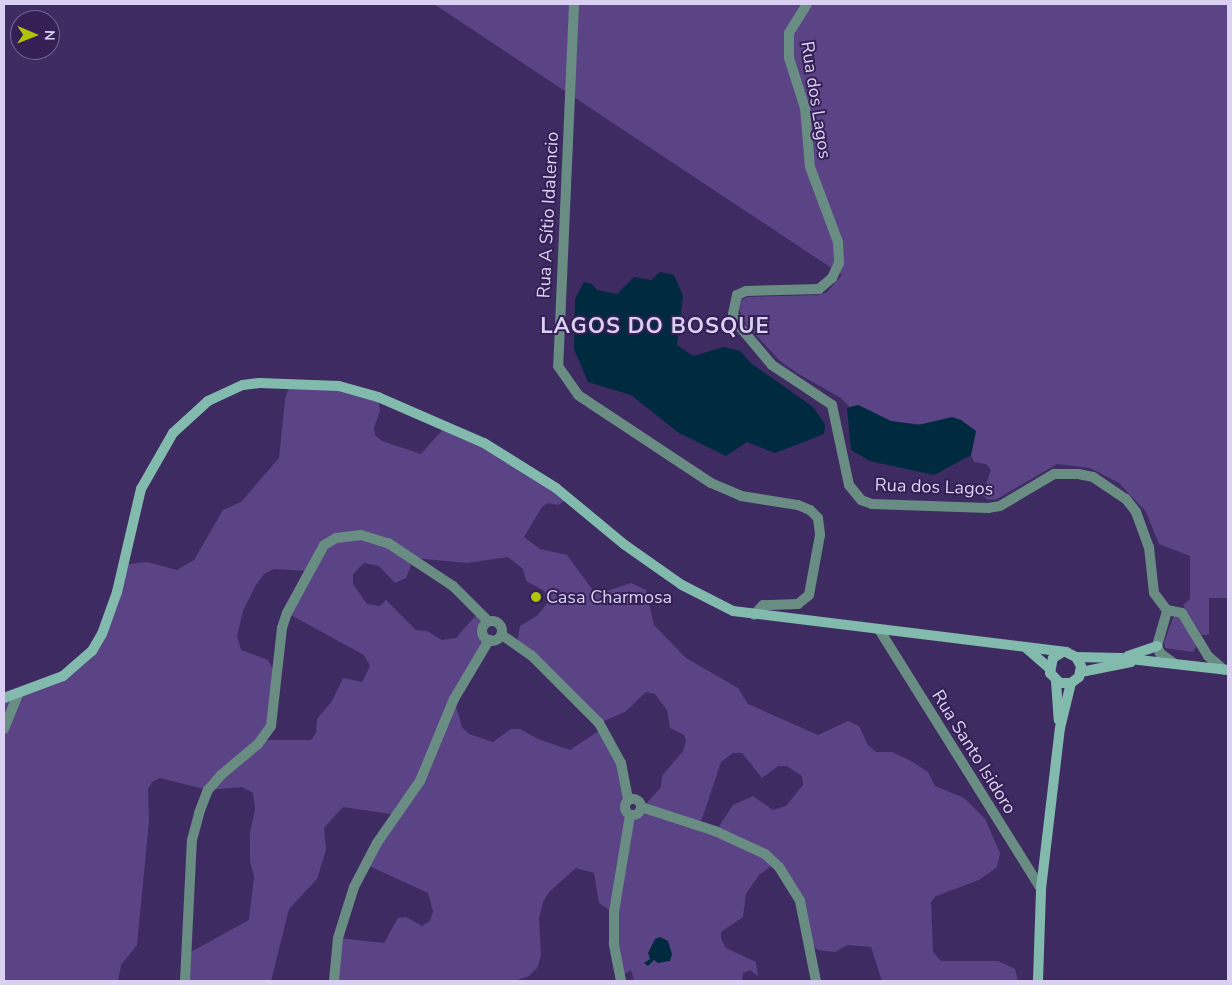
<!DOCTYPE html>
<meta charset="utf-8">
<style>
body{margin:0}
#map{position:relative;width:1232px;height:985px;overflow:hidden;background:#3e2b61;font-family:"Nunito Sans",sans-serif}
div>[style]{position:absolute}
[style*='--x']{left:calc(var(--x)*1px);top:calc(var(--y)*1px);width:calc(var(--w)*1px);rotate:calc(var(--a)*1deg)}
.green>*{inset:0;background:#5b4486}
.water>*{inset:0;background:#002a40}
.street>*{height:10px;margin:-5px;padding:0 5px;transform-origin:5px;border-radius:5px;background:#698c83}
.street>.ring{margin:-5px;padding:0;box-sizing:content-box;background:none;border:10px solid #698c83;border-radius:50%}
.secondary>*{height:10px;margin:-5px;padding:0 5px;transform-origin:5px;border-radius:5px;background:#82bbad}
.dots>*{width:14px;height:14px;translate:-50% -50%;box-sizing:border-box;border:2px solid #342055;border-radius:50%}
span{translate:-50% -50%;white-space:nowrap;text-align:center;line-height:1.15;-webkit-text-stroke:4px #342055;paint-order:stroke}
.street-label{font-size:18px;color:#dad1f2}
.poi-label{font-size:18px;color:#dad1f2}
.left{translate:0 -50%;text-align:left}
.district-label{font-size:22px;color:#dad1f2;font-weight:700;letter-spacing:1px}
.frame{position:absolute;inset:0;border:5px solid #dad1f2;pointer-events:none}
.north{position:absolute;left:10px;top:10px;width:50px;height:50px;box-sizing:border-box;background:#342055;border:1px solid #766794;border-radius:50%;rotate:91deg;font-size:14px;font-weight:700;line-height:20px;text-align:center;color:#dad1f2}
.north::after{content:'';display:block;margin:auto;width:18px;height:22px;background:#afc507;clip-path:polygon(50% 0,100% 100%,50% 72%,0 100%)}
</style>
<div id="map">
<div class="green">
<i style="clip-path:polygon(434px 4px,1228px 4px,1228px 598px,1209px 598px,1209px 635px,1202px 635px,1183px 605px,1190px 599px,1190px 556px,1159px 544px,1146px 512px,1119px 483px,1090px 468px,1057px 464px,997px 499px,988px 500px,982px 495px,991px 470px,986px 464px,974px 462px,971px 455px,976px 431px,891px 421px,858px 405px,850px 407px,841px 398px,797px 373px,780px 361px,744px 322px,739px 309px,741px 300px,747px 297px,818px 295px,827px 292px,842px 275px)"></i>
<i style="clip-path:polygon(evenodd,297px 382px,378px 397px,380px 411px,374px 428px,375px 435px,382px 441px,421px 454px,446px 426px,569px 498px,558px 505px,548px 503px,542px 507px,524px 537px,540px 549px,567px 555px,594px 592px,601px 593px,631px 583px,646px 590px,654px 625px,686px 658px,738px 688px,748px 704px,818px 735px,848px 721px,859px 726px,868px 745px,876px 752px,892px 752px,911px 761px,928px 772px,935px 786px,964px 798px,985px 819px,1000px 853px,997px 867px,979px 880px,936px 896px,931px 902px,933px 952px,941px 961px,998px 961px,1015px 969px,1018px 981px,882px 981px,871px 947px,848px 945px,835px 952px,818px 950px,809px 942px,805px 919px,779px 867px,770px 867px,759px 875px,746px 894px,743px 917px,721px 932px,721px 939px,726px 948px,756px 962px,758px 976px,750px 970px,743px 973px,742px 981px,634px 981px,631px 970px,620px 977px,614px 913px,599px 903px,594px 873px,576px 868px,549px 892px,543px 902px,539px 919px,541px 956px,537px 968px,529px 976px,514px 981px,334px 981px,338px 938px,384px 943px,398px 918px,406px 917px,422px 926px,430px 921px,433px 911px,428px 893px,365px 864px,397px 815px,343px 807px,324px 828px,326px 850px,317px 879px,289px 909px,271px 981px,185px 981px,187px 954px,249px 920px,254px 876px,250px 862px,250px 833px,255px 809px,253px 793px,242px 787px,208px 790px,160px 778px,152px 782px,148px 789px,149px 821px,137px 945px,121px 965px,118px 981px,4px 981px,4px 698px,63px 676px,92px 651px,122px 565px,147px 562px,177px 570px,194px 560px,223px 510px,241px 502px,279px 458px,285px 400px,288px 390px,297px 382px,508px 557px,523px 569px,526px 581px,543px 590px,550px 599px,538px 615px,520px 626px,517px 643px,599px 723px,625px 712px,646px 692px,655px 694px,667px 710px,670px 728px,684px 735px,686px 741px,683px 751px,662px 776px,661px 787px,638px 813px,625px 810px,615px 748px,608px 736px,597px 732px,570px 750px,538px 739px,520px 729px,511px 729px,493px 742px,469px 734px,462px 727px,454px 699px,485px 638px,482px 631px,485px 623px,477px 614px,456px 638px,442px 640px,427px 631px,416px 630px,386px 600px,380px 606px,367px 604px,353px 584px,353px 574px,364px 563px,379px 566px,395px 583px,406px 578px,414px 558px,467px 563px,508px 557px,297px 382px,274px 569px,308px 571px,287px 613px,364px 655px,370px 666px,362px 682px,343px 678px,332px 701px,317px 719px,316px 733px,311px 740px,269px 740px,259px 744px,274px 713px,276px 675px,268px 660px,241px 650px,237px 636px,243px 611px,256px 585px,264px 574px,274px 569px,297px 382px,733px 753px,742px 753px,762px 778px,778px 766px,787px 766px,802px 776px,803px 785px,786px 806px,773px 810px,753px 796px,733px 805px,716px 831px,700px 825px,721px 762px,733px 753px)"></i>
<i style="clip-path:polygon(1174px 615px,1179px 615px,1197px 645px,1193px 652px,1165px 648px,1164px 643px)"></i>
</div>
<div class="water">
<i style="clip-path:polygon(660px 272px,674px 275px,683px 296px,677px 345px,693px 356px,724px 347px,740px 351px,752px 364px,813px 407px,825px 424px,824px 434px,775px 453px,747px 442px,726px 456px,679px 433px,631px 395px,588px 382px,574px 349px,575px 299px,584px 282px,592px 284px,597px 290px,617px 294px,634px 277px,651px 280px)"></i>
<i style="clip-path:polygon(858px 405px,891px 421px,918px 425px,952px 417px,961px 420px,976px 431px,971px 455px,934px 475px,870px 461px,851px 450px,847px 408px)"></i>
<i style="clip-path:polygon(660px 937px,668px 941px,672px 954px,670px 961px,658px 963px,654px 960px,648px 966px,644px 963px,650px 959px,648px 953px,655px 939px)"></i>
</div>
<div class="street">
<i style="--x:574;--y:4;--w:362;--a:92.5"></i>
<i style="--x:558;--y:366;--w:35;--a:55"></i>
<i style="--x:578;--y:395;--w:159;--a:33.5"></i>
<i style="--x:711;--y:483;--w:33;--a:23"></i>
<i style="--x:741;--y:496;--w:58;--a:9"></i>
<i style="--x:798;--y:505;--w:13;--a:23"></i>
<i style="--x:810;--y:510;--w:11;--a:45"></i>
<i style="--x:818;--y:518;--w:17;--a:83"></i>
<i style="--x:820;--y:535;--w:61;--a:100.4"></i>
<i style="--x:809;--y:595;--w:14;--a:141"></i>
<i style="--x:798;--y:604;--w:35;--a:178"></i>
<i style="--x:763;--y:605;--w:13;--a:132"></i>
<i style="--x:807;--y:4;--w:34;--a:122"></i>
<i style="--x:789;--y:33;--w:25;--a:90"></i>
<i style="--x:789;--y:58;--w:52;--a:72.3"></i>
<i style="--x:805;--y:108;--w:59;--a:85.2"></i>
<i style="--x:810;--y:167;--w:80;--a:69.5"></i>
<i style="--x:838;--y:242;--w:21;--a:87"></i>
<i style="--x:839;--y:263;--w:17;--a:115"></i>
<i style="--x:832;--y:278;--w:17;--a:140"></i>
<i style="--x:819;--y:289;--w:73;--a:178.4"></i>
<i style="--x:746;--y:291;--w:10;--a:156"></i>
<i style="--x:737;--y:295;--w:19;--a:102"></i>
<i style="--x:733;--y:314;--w:15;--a:62"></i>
<i style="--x:740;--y:327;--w:50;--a:49.9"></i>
<i style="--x:772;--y:365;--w:72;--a:33.7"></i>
<i style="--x:832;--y:405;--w:82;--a:78"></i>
<i style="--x:849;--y:485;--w:19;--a:51"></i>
<i style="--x:861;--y:500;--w:12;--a:20"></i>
<i style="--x:872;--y:504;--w:116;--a:2"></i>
<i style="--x:988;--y:508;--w:12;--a:-9"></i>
<i style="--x:1000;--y:506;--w:63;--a:-30.7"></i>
<i style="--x:1054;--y:474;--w:24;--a:0"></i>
<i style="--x:1078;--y:474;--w:15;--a:11"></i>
<i style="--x:1093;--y:477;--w:40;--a:34"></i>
<i style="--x:1126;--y:499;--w:16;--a:52"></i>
<i style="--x:1136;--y:512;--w:37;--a:70"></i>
<i style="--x:1149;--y:547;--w:46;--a:83.8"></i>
<i style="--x:1154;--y:593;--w:21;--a:53"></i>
<i class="ring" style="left:482px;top:621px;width:10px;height:10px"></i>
<i style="--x:880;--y:631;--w:304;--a:58"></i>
<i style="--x:502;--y:635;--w:35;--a:35"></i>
<i style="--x:531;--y:655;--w:96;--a:45"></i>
<i style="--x:599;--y:723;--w:46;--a:61.2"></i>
<i style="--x:621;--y:763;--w:38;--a:79"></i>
<i style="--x:1175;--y:664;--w:19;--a:-144"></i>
<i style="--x:1160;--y:653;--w:8;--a:-113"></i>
<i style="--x:1157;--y:646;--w:37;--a:-74"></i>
<i style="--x:1167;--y:610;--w:15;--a:11"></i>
<i style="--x:1182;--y:613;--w:50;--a:58.8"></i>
<i style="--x:1208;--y:656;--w:21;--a:41"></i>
<i style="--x:4;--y:729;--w:38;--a:-68"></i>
<i class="ring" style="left:625px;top:799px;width:6px;height:6px"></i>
<i style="--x:641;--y:807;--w:78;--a:18"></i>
<i style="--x:715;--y:831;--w:55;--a:24.7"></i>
<i style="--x:765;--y:854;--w:19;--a:43"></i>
<i style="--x:779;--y:867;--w:40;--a:58"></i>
<i style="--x:800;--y:901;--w:82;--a:78.7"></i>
<i style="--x:185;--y:981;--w:141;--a:-87.2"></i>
<i style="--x:192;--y:840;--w:28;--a:-75"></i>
<i style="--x:199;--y:813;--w:25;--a:-69"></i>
<i style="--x:208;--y:790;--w:20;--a:-49"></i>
<i style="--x:221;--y:775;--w:48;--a:-40"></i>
<i style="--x:258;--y:744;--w:22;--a:-54"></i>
<i style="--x:271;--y:726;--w:99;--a:-83.6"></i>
<i style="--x:282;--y:628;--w:16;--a:-72"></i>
<i style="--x:287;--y:613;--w:77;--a:-61.4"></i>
<i style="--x:324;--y:545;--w:14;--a:-30"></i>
<i style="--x:336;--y:538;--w:25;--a:-7"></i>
<i style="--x:361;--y:535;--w:28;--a:17"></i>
<i style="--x:388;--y:543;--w:78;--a:33.5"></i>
<i style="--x:453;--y:586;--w:49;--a:45"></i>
<i style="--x:334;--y:981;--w:43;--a:-84.7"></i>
<i style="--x:338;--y:938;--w:53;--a:-72.6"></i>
<i style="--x:354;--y:887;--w:50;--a:-62.4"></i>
<i style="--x:377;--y:843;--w:75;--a:-55.3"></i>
<i style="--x:420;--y:781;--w:89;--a:-67.5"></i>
<i style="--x:454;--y:699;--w:69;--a:-59.3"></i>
<i style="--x:621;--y:981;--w:38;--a:-101"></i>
<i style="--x:614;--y:944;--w:32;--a:-90"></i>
<i style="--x:614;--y:912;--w:98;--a:-80.6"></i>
</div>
<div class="secondary">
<i style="--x:1025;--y:647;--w:32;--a:41"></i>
<i style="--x:1128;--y:656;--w:31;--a:-19"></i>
<i style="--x:1076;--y:657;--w:45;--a:1.3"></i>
<i style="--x:1121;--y:658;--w:108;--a:6.4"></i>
<i style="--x:1081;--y:672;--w:51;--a:-11.3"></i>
<i style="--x:1056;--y:681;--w:39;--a:86"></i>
<i style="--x:4;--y:698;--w:63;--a:-20.4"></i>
<i style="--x:63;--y:676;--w:38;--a:-41"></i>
<i style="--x:92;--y:651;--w:20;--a:-60"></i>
<i style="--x:102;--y:634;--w:45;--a:-70.3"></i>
<i style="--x:117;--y:592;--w:106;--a:-76.9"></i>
<i style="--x:141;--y:489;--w:64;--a:-60.3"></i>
<i style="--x:173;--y:433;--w:47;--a:-42.4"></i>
<i style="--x:208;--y:401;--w:38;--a:-25"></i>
<i style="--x:243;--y:385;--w:17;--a:-7"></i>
<i style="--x:260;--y:383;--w:79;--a:2.2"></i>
<i style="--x:339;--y:386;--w:41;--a:15.8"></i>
<i style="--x:378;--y:397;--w:116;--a:23.5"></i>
<i style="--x:484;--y:443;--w:85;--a:32"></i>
<i style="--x:556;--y:488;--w:89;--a:39.6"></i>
<i style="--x:625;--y:545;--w:70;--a:35.1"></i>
<i style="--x:682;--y:585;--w:57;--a:27"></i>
<i style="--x:733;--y:611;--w:336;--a:7"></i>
<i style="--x:1066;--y:652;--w:11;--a:27"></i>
<i style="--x:1076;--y:657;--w:10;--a:61"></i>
<i style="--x:1081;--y:666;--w:11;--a:100"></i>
<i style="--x:1079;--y:677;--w:10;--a:143"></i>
<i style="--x:1071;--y:683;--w:11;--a:180"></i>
<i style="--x:1060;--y:683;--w:14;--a:-135"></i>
<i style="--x:1050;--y:673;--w:15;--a:-79"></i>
<i style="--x:1053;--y:658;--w:9;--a:-32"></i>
<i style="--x:1038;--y:981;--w:92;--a:-88.1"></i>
<i style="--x:1041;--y:889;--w:162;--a:-83.3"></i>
<i style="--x:1060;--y:728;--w:46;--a:-76.3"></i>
</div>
<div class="dots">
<i style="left:536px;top:597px;background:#afc507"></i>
</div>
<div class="street-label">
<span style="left:816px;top:100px;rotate:81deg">Rua dos Lagos</span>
<span style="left:548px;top:215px;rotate:-87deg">Rua A Sítio Idalencio</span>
<span style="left:934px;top:487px;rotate:2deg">Rua dos Lagos</span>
<span style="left:974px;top:752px;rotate:58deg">Rua Santo Isidoro</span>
</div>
<div class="poi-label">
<span class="left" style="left:546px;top:597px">Casa Charmosa</span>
</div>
<div class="district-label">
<span style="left:655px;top:327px">LAGOS DO BOSQUE</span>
</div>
<div class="frame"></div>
<div class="north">N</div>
</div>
